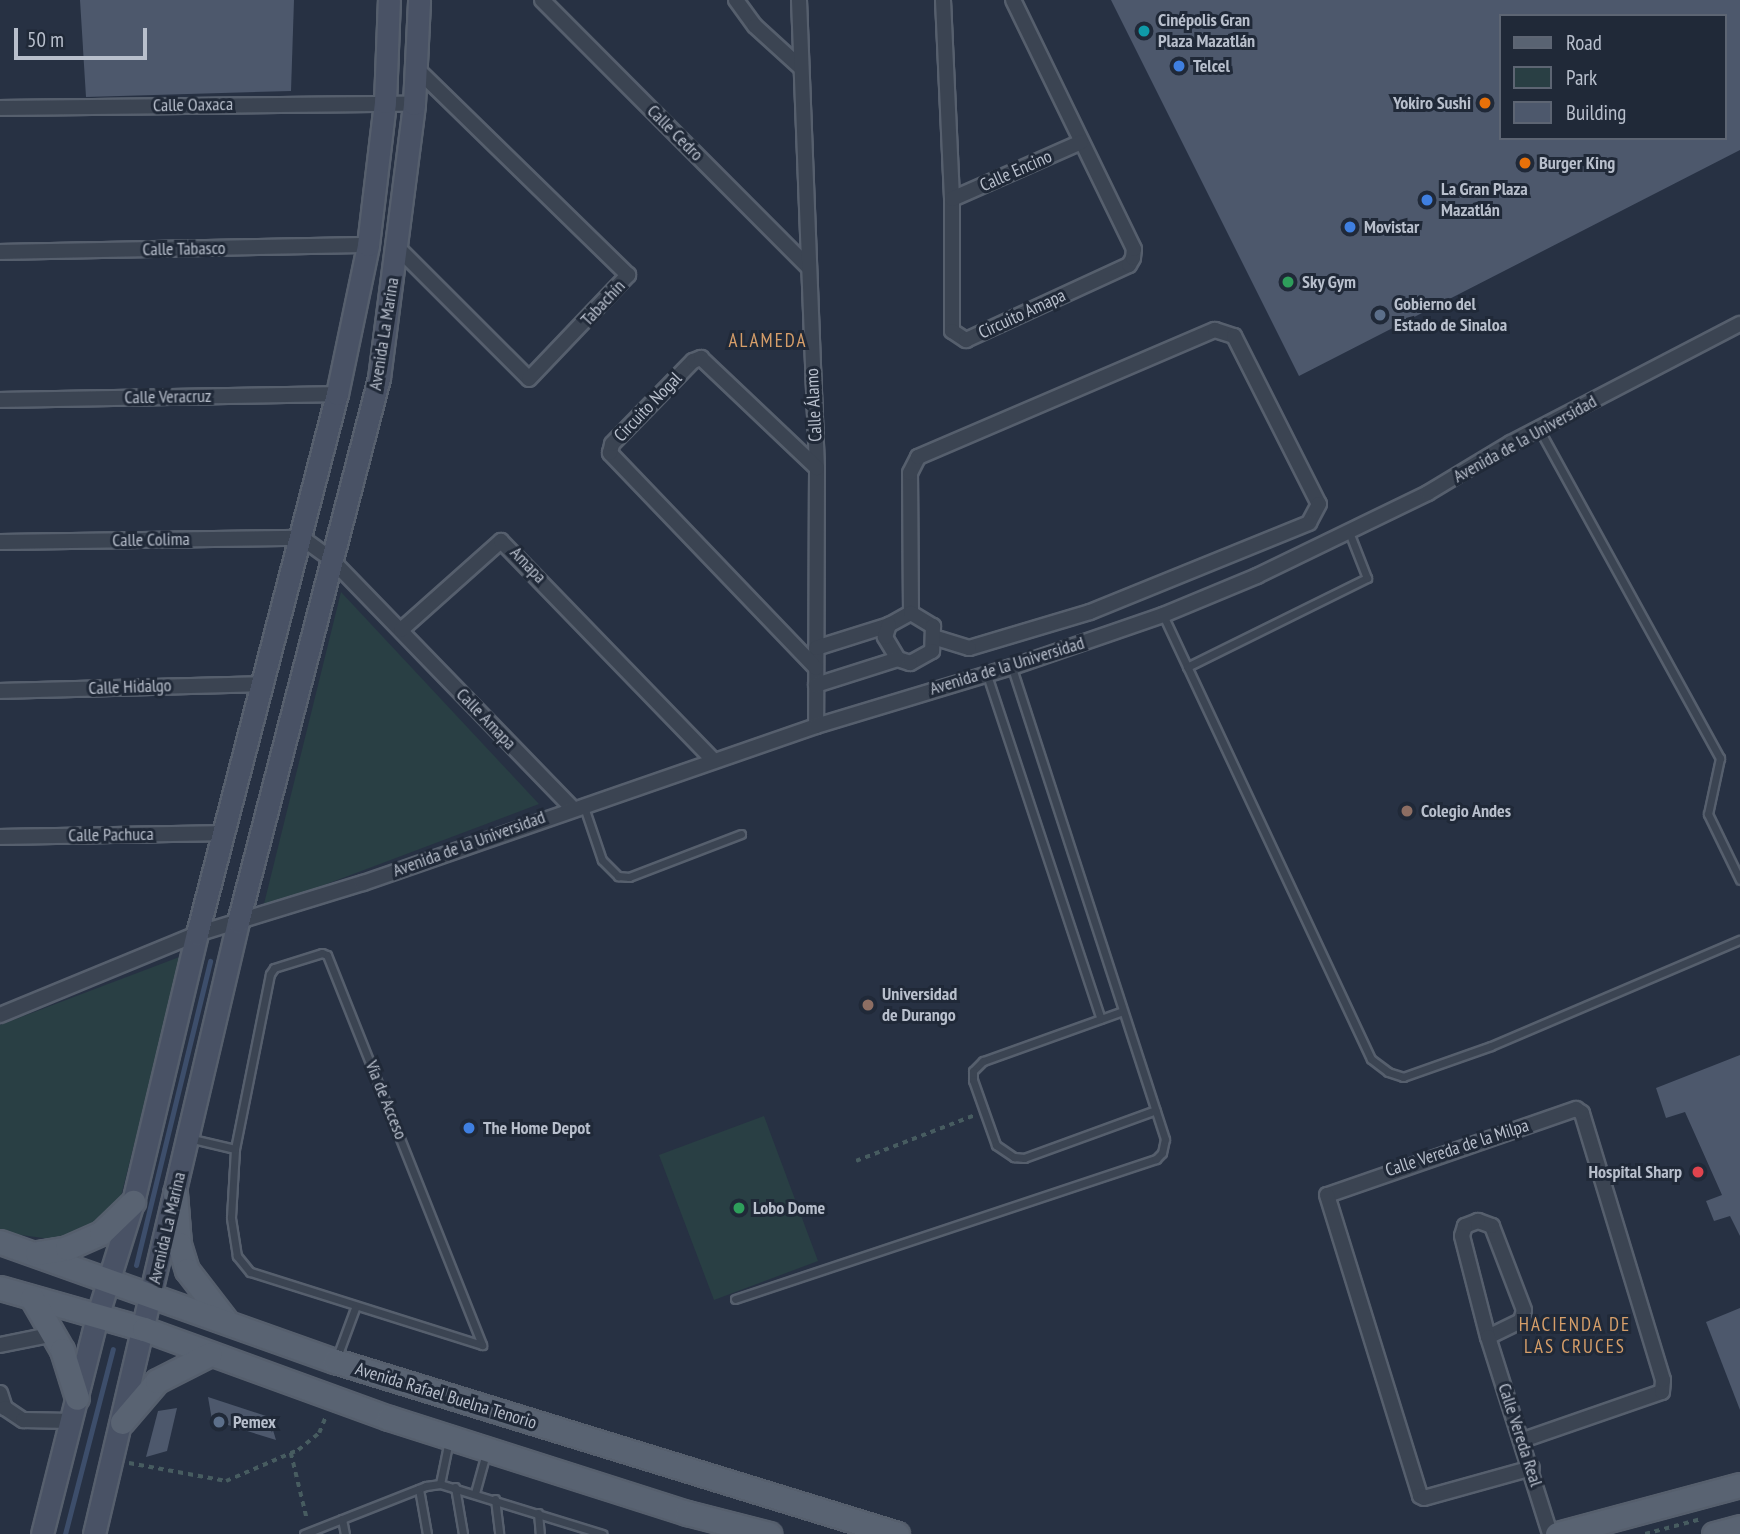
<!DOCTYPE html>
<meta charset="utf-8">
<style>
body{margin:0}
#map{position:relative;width:1740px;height:1534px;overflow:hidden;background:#273143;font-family:"PT Sans Narrow",sans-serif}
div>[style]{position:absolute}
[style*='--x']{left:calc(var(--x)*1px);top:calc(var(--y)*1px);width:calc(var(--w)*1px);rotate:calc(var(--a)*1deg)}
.green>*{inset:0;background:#293f44}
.stream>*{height:5px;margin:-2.5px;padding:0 2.5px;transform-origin:2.5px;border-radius:2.5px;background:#3d4e6b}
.building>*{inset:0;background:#4d586c}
.path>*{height:3.5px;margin-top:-1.75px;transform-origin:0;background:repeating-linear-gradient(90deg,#475c60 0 5px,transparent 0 10px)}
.roads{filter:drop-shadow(2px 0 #565f6d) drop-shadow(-2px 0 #565f6d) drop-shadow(0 2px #565f6d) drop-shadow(0 -2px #565f6d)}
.service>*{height:7px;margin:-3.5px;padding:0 3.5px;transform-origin:3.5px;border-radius:3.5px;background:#3b4452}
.minor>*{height:14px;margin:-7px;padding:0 7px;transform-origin:7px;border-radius:7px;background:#3b4452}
.secondary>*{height:21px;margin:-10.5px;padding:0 10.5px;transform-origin:10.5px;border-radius:10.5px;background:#495265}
.primary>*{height:23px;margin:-11.5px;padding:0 11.5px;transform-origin:11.5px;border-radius:11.5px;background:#596372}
.dots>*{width:19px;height:19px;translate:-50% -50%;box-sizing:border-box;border:4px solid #202938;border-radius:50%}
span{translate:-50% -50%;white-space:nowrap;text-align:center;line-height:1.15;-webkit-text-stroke:6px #202938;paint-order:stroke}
.poi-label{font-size:18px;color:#b8bfcc;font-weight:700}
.left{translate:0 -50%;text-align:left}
.right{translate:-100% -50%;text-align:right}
.street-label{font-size:18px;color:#b8bfcc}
.neighbourhood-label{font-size:19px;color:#d69e69;letter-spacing:2px}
.legend{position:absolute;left:1499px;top:14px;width:228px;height:126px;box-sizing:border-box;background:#202938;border:2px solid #5d6573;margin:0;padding:9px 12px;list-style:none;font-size:21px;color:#b8bfcc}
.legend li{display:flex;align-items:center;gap:14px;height:35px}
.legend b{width:35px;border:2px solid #5d6573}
.scale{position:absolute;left:14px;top:28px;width:133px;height:32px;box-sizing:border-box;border:4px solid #b8bfcc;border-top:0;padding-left:9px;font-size:21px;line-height:24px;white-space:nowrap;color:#b8bfcc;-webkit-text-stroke:5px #202938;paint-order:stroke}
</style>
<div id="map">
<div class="green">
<i style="clip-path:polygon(341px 592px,539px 804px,263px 908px)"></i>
<i style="clip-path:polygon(182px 956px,118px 1208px,96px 1229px,64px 1241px,0 1232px,0 1025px)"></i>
<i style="clip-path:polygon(764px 1116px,818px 1261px,714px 1300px,659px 1155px)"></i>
</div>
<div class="stream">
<i style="--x:136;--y:1265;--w:313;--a:-76.3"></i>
<i style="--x:65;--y:1534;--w:191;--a:-75.5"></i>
</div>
<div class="building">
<i style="clip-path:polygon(80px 0,294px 0,291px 91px,86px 97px)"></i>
<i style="clip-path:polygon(evenodd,1111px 0,1740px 0,1740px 150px,1299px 376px,1111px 0,1500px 16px,1724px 16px,1724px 138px,1500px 138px,1500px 16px)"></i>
<i style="clip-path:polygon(1740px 1055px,1740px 1236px,1730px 1216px,1714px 1221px,1706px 1201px,1722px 1195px,1685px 1112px,1666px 1118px,1656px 1088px)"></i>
<i style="clip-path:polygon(1740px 1308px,1740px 1410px,1706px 1322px)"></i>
<i style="clip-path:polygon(208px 1397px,269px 1417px,276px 1440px,212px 1420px)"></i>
<i style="clip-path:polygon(177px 1408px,167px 1451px,146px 1457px,158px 1411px)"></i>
</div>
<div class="path">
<i style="--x:856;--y:1161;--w:128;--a:-21.1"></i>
<i style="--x:291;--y:1453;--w:68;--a:76.4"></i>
<i style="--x:129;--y:1463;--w:99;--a:10.5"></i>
<i style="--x:226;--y:1481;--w:78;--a:-23.3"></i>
<i style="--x:298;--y:1450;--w:27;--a:-39"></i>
<i style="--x:319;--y:1433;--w:18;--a:-68"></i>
<i style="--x:1645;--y:1534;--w:58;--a:-15"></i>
</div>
<div class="roads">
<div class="service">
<i style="--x:1539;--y:429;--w:376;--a:61.2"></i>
<i style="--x:1720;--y:758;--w:57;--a:102.1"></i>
<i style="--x:1708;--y:814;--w:73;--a:64.1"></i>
<i style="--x:1163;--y:615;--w:490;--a:64.9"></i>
<i style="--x:1371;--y:1059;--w:21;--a:37"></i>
<i style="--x:1388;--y:1072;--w:16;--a:18"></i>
<i style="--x:1403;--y:1077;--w:93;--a:-19.4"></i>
<i style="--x:1491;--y:1046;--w:271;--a:-23.1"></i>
<i style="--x:1187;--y:667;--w:201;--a:-26.3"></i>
<i style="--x:1367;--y:578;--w:49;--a:-111.4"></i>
<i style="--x:987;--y:675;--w:362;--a:71.7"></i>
<i style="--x:583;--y:804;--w:59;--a:71.3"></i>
<i style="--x:602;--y:860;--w:23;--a:45"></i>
<i style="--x:618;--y:876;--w:11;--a:5"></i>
<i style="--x:629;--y:877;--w:120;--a:-21"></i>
<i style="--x:322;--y:953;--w:5;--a:22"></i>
<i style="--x:327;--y:955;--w:420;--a:68.3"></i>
<i style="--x:482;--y:1345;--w:243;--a:-162.5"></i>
<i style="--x:250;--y:1272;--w:21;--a:-129"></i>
<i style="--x:237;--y:1256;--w:39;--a:-99"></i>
<i style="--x:231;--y:1217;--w:68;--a:-86.6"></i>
<i style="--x:235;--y:1149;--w:178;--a:-78.7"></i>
<i style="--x:270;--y:974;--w:7;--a:-56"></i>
<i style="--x:274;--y:968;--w:50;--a:-17.4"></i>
<i style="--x:1123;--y:1011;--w:149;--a:160.3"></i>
<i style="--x:983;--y:1061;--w:14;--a:135"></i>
<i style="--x:973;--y:1071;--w:9;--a:90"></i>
<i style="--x:973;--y:1080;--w:69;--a:70.5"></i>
<i style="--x:996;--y:1145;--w:22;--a:34"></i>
<i style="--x:1014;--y:1157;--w:10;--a:6"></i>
<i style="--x:1024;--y:1158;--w:140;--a:-20"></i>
<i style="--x:188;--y:1138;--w:48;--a:13.2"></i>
<i style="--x:735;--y:1299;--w:444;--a:-18.4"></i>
<i style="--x:1156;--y:1159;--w:8;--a:-45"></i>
<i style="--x:1162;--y:1153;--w:14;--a:-78"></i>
<i style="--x:1165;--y:1139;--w:496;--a:-108"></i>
<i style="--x:337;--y:1357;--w:52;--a:-69.8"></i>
<i style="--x:440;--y:1484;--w:45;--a:-78.4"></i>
<i style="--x:455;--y:1487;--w:48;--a:80.3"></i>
<i style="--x:419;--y:1489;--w:46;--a:79.9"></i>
<i style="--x:475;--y:1493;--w:41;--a:-74.6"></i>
<i style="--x:495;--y:1499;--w:35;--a:83"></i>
<i style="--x:538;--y:1513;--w:21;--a:85"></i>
<i style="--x:342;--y:1519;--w:15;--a:79"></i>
<i style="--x:304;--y:1534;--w:131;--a:-21.5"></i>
<i style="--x:426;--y:1486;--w:14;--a:-8"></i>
<i style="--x:440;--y:1484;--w:170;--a:17.1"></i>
</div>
<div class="minor">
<i style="--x:542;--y:0;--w:377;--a:45.1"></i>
<i style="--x:736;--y:0;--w:32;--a:54"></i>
<i style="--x:755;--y:26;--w:61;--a:42.3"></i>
<i style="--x:799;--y:0;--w:468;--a:87.8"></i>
<i style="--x:817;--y:468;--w:258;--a:90.2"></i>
<i style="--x:943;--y:0;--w:199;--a:87.4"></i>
<i style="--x:952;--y:199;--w:132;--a:90"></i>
<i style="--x:952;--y:331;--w:17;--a:33"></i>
<i style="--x:966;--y:340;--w:179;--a:-24.7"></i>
<i style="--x:1129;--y:265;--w:8;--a:-60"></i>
<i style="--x:1133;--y:258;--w:9;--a:-84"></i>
<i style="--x:1134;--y:249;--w:277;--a:-115.9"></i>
<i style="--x:0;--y:108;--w:414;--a:-0.6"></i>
<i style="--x:952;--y:199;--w:141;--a:-23.8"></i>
<i style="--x:398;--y:248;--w:185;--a:45"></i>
<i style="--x:529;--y:379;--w:144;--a:-46.4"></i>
<i style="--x:628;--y:275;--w:296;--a:-135.7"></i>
<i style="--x:0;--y:252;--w:368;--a:-1.1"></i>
<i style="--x:0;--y:400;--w:337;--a:-1"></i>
<i style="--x:0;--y:542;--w:302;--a:-0.8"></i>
<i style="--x:302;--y:538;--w:36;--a:36"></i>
<i style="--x:331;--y:559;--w:345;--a:45.9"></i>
<i style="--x:911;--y:613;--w:140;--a:-90.4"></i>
<i style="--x:910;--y:473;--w:18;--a:-63"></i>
<i style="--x:918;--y:457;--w:323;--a:-23.2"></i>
<i style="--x:1215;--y:330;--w:20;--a:18"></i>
<i style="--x:1234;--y:336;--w:188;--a:63.2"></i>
<i style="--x:1319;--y:504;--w:21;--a:118"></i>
<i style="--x:1309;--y:523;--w:236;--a:157.9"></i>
<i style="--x:1090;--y:612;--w:126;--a:163.4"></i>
<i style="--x:969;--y:648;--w:34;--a:-163"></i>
<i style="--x:401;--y:630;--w:134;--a:-41.7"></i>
<i style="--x:501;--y:541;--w:306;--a:45.9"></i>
<i style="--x:816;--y:648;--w:77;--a:-17.5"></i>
<i style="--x:889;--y:625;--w:25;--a:-29"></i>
<i style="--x:911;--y:613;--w:26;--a:31"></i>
<i style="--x:933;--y:626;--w:25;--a:92"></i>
<i style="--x:932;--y:651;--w:25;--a:151"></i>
<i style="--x:910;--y:663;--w:13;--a:-162"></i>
<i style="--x:898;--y:659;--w:26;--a:-121"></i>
<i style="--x:885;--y:637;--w:13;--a:-72"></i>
<i style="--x:816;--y:668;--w:298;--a:-133.8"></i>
<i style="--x:610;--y:453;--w:9;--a:-77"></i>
<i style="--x:612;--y:444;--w:116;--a:-45.7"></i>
<i style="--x:693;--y:361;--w:9;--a:-21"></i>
<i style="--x:701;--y:358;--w:160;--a:43.5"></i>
<i style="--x:816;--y:685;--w:86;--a:-17.6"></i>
<i style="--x:0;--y:691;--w:261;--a:-1.5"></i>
<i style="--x:0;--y:837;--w:223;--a:-1"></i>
<i style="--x:0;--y:1015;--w:213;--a:-22.4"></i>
<i style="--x:197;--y:934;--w:174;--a:-17.1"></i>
<i style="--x:363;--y:883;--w:479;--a:-19.1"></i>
<i style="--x:816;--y:726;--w:205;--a:-16.8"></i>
<i style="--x:1012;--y:667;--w:160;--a:-19"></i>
<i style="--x:1163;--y:615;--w:102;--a:-22.5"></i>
<i style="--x:1257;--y:576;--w:190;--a:-25.9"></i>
<i style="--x:1428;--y:493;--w:97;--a:-31.1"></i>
<i style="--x:1511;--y:443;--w:258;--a:-27.5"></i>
<i style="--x:1488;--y:1337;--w:37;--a:-26"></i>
<i style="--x:1521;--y:1321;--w:11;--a:-75"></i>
<i style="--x:1524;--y:1310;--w:90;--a:-110.9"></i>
<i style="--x:1492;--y:1226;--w:15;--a:-160"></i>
<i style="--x:1478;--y:1221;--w:14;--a:159"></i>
<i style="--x:1465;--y:1226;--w:10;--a:107"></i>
<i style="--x:1462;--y:1236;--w:104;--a:75.6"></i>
<i style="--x:1488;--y:1337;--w:207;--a:72.5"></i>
<i style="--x:0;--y:1345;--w:55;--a:-11.5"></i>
<i style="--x:0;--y:1393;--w:16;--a:72"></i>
<i style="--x:5;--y:1408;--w:22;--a:34"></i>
<i style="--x:23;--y:1420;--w:48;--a:1.2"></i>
<i style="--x:1523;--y:1440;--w:147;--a:-19.1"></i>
<i style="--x:1662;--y:1392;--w:12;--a:-85"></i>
<i style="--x:1663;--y:1380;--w:279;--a:-106.9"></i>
<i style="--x:1582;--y:1113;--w:7;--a:-146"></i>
<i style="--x:1576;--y:1109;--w:263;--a:160.9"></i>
<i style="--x:1327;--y:1195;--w:315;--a:72.8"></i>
<i style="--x:1420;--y:1496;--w:4;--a:27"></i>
<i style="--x:1424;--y:1498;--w:112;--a:-15.5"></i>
</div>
<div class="secondary">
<i style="--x:42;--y:1534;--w:224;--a:-75.8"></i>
<i style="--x:97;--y:1317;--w:121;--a:-72.6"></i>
<i style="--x:133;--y:1202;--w:276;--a:-76.6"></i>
<i style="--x:197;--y:934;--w:558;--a:-75.47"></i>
<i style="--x:337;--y:394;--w:152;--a:-78.2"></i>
<i style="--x:368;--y:245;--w:144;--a:-83.2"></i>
<i style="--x:385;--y:102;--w:102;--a:-87.8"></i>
<i style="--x:94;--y:1534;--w:629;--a:-76.76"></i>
<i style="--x:238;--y:922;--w:562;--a:-75.47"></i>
<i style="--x:379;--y:378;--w:276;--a:-82.7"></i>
<i style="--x:414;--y:104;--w:104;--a:-87.2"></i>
</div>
<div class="primary">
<i style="--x:175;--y:1193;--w:51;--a:85.5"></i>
<i style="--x:179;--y:1244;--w:27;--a:73"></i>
<i style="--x:187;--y:1270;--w:66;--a:52.4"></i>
<i style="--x:0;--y:1242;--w:356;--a:19.6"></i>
<i style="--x:335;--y:1361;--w:588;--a:17.11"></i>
<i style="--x:37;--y:1253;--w:30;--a:-9"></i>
<i style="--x:67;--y:1248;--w:37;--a:-24"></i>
<i style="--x:101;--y:1233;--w:45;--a:-44.1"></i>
<i style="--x:0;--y:1288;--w:150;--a:15.9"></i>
<i style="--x:144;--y:1329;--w:261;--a:20"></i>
<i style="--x:389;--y:1418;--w:313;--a:17.7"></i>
<i style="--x:687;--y:1513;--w:85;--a:14.4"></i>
<i style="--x:32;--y:1298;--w:60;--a:60"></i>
<i style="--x:62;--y:1350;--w:50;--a:72.6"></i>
<i style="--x:122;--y:1422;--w:54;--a:-49.5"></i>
<i style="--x:157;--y:1381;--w:59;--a:-27"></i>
<i style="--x:1557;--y:1534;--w:189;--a:-15"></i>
<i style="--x:1714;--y:1534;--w:27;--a:-15"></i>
</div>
</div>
<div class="dots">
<i style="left:1144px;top:31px;background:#0f9aa8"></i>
<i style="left:1179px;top:66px;background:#3f7fe0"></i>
<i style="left:1485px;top:103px;background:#e8710a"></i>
<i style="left:1525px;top:163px;background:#e8710a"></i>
<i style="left:1427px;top:200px;background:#3f7fe0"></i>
<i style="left:1350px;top:227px;background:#3f7fe0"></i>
<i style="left:1288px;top:282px;background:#2e9e5b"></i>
<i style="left:1380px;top:315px;background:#5c6f8a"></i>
<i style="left:1407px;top:811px;background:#8d6e63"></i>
<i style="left:868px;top:1005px;background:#8d6e63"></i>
<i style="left:469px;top:1128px;background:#3f7fe0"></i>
<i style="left:1698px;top:1172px;background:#e0444e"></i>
<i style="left:739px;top:1208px;background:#2e9e5b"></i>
<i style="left:219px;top:1422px;background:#5c6f8a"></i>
</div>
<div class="poi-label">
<span class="left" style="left:1158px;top:31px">Cinépolis Gran<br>Plaza Mazatlán</span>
<span class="left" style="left:1193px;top:66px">Telcel</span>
<span class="right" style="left:1471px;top:103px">Yokiro Sushi</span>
<span class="left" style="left:1539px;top:163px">Burger King</span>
<span class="left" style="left:1441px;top:200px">La Gran Plaza<br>Mazatlán</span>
<span class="left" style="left:1364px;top:227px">Movistar</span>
<span class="left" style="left:1302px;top:282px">Sky Gym</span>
<span class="left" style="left:1394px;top:315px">Gobierno del<br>Estado de Sinaloa</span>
<span class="left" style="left:1421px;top:811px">Colegio Andes</span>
<span class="left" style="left:882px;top:1005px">Universidad<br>de Durango</span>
<span class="left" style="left:483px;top:1128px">The Home Depot</span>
<span class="right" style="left:1682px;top:1172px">Hospital Sharp</span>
<span class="left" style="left:753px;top:1208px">Lobo Dome</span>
<span class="left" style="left:233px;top:1422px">Pemex</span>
</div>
<div class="street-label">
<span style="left:193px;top:105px;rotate:-1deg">Calle Oaxaca</span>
<span style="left:675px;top:133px;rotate:45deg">Calle Cedro</span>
<span style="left:1016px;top:171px;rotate:-24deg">Calle Encino</span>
<span style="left:184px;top:249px;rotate:-1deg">Calle Tabasco</span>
<span style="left:603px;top:303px;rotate:-47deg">Tabachín</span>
<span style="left:1022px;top:314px;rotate:-25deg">Circuito Amapa</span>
<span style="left:384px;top:334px;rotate:-81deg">Avenida La Marina</span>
<span style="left:168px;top:397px;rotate:-1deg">Calle Veracruz</span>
<span style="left:814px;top:405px;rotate:-93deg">Calle Álamo</span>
<span style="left:648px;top:407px;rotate:-46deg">Circuito Nogal</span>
<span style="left:1525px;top:439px;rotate:-29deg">Avenida de la Universidad</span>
<span style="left:151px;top:540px;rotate:-1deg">Calle Colima</span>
<span style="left:528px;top:565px;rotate:46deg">Amapa</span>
<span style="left:1007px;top:666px;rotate:-17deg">Avenida de la Universidad</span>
<span style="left:130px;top:687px;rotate:-2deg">Calle Hidalgo</span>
<span style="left:486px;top:719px;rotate:46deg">Calle Amapa</span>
<span style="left:111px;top:835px;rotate:-1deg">Calle Pachuca</span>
<span style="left:469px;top:844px;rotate:-20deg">Avenida de la Universidad</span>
<span style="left:386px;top:1100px;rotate:68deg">Vía de Acceso</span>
<span style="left:1457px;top:1148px;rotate:-18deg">Calle Vereda de la Milpa</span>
<span style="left:167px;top:1228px;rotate:-77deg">Avenida La Marina</span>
<span style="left:446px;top:1396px;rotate:17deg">Avenida Rafael Buelna Tenorio</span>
<span style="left:1520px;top:1435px;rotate:72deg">Calle Vereda Real</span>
</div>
<div class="neighbourhood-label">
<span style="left:768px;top:341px">ALAMEDA</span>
<span style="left:1575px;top:1336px">HACIENDA DE<br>LAS CRUCES</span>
</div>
<ul class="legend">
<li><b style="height:9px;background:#596372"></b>Road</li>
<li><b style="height:19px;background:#293f44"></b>Park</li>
<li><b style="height:19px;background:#4d586c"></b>Building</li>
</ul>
<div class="scale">50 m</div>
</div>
